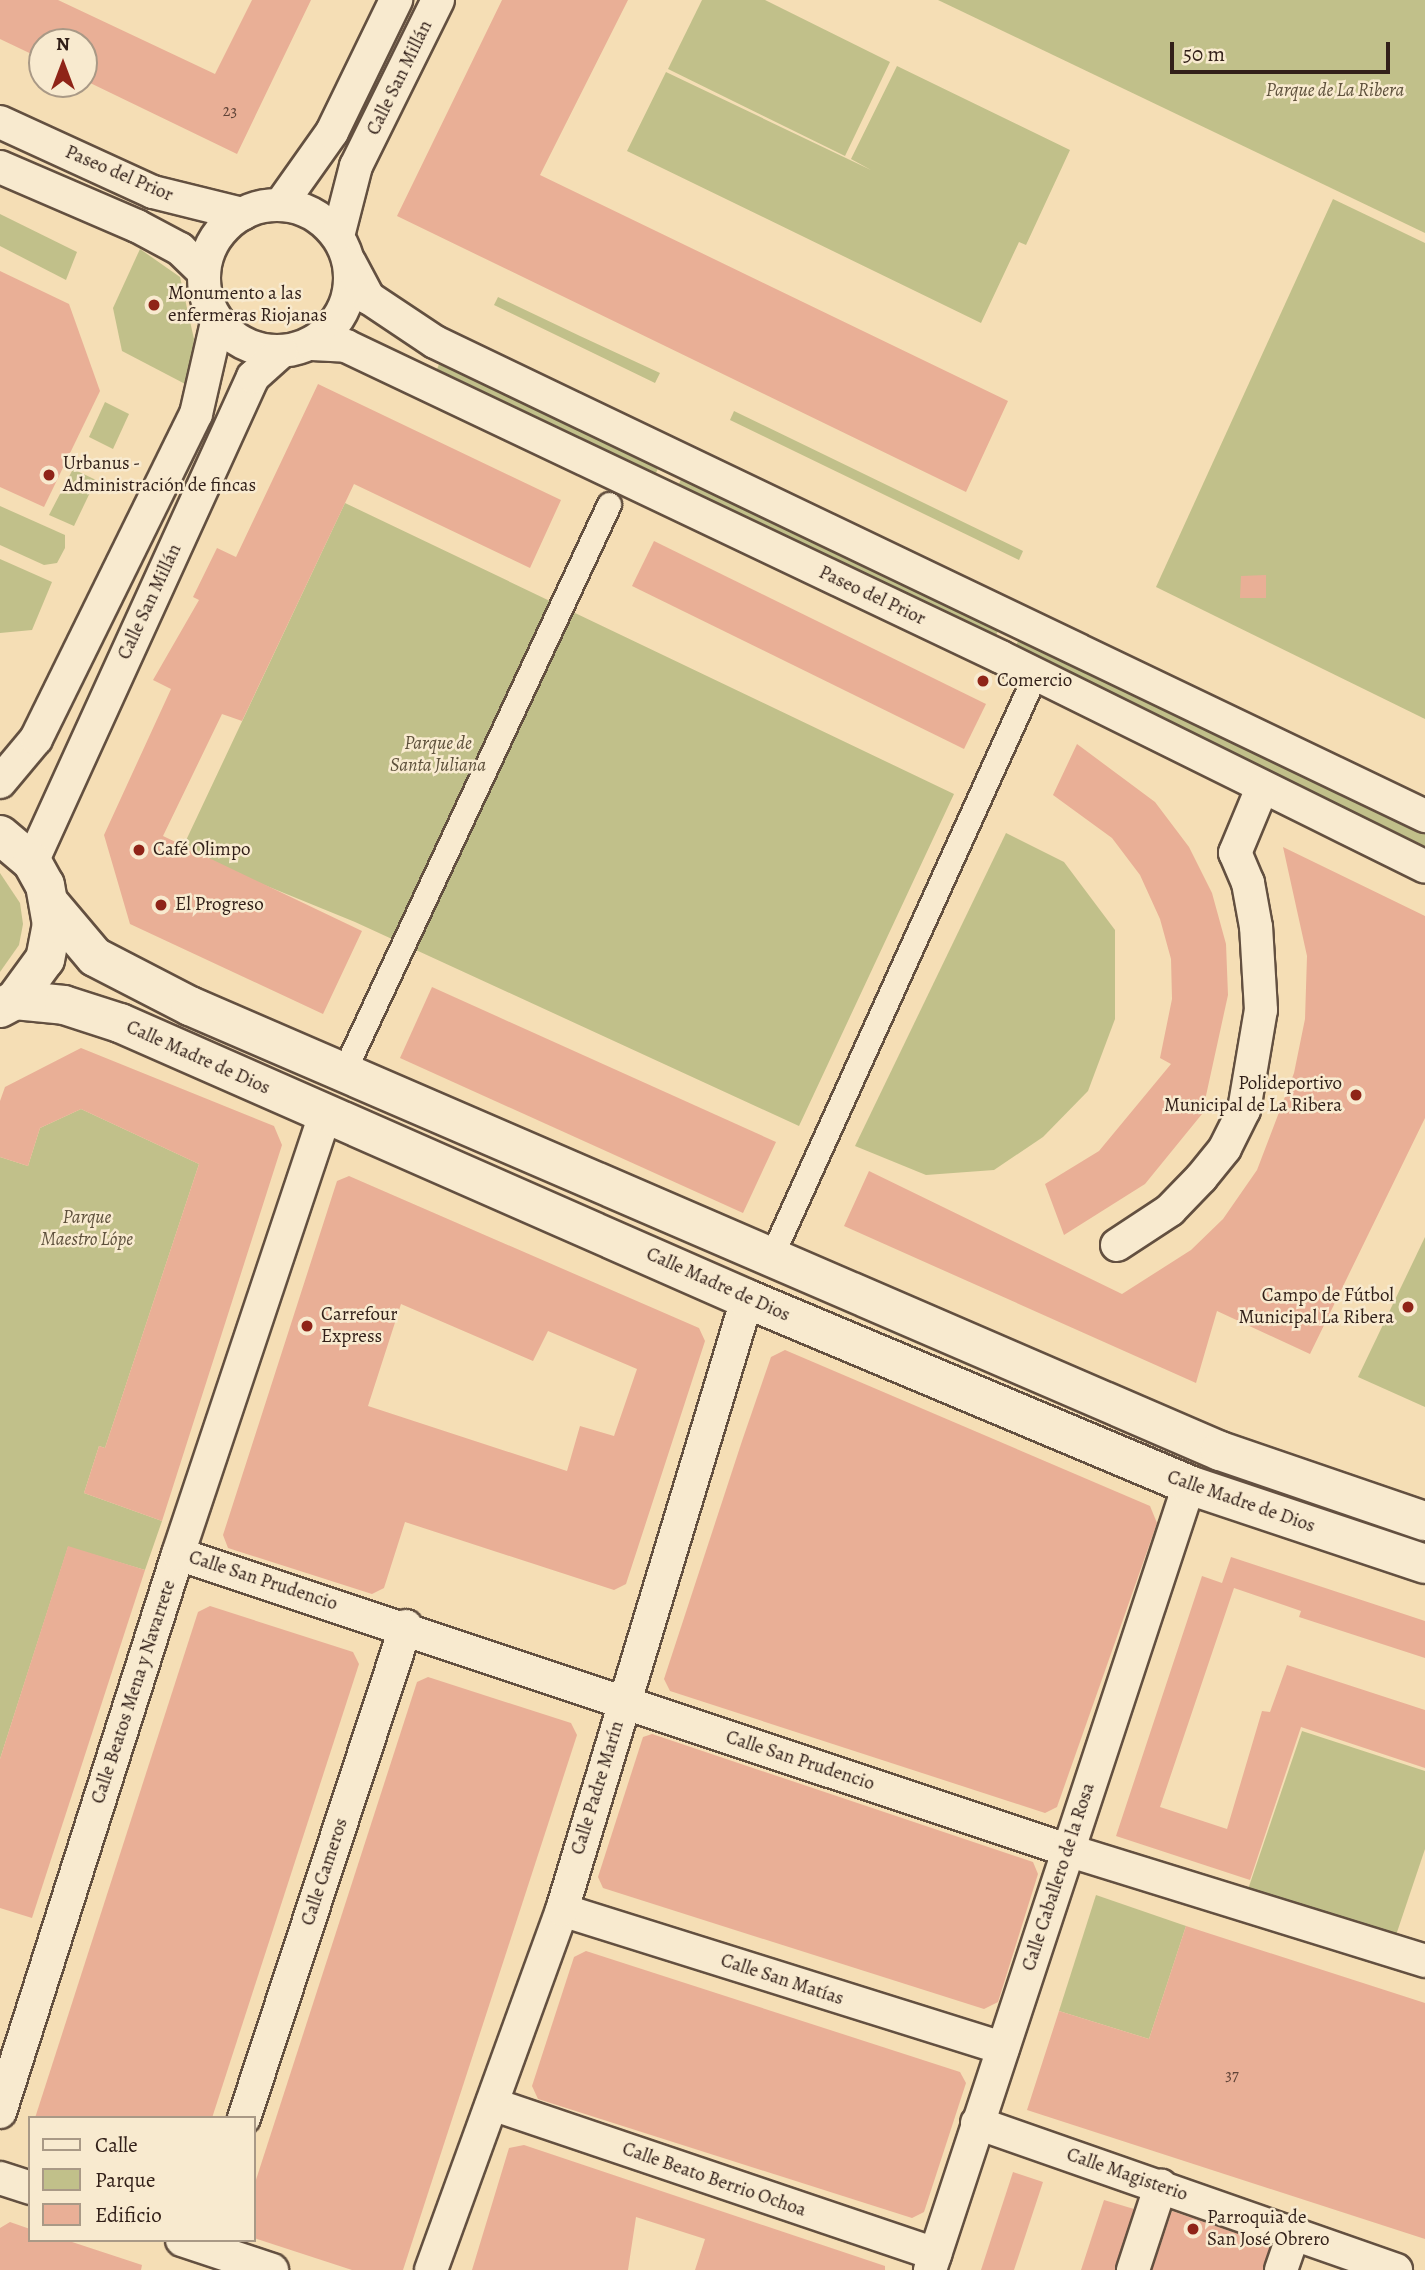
<!DOCTYPE html>
<meta charset="utf-8">
<style>
body{margin:0}
#map{position:relative;width:1425px;height:2270px;overflow:hidden;background:#f5deb5;font-family:Alegreya,serif}
div>[style]{position:absolute}
[style*='--x']{left:calc(var(--x)*1px);top:calc(var(--y)*1px);width:calc(var(--w)*1px);rotate:calc(var(--a)*1deg)}
.green>*{inset:0;background:#c1c08a}
.building>*{inset:0;background:#e9af96}
.roads{filter:drop-shadow(2px 0 #635040) drop-shadow(-2px 0 #635040) drop-shadow(0 2px #635040) drop-shadow(0 -2px #635040)}
.pedestrian>*{height:23px;margin:-11.5px;padding:0 11.5px;transform-origin:11.5px;border-radius:11.5px;background:#f8eacf}
.minor>*{height:32px;margin:-16px;padding:0 16px;transform-origin:16px;border-radius:16px;background:#f8eacf}
.minor>.ring{margin:-16px;padding:0;box-sizing:content-box;background:none;border:32px solid #f8eacf;border-radius:50%}
.secondary>*{height:38px;margin:-19px;padding:0 19px;transform-origin:19px;border-radius:19px;background:#f8eacf}
.dots>*{width:19px;height:19px;translate:-50% -50%;box-sizing:border-box;border:4px solid #f8eacf;border-radius:50%}
span{translate:-50% -50%;white-space:nowrap;text-align:center;line-height:1.15;-webkit-text-stroke:5px #f8eacf;paint-order:stroke}
.number-label{font-size:16px;color:#604438}
.number-label span{-webkit-text-stroke-width:0}
.street-label{font-size:19px;color:#322019}
.park-label{font-size:19px;color:#5d503b;font-style:italic}
.poi-label{font-size:19px;color:#322019}
.left{translate:0 -50%;text-align:left}
.right{translate:-100% -50%;text-align:right}
.legend{position:absolute;left:28px;top:2116px;width:228px;height:126px;box-sizing:border-box;background:#f8eacf;border:2px solid #a99986;margin:0;padding:9px 12px;list-style:none;font-size:21px;color:#322019}
.legend li{display:flex;align-items:center;gap:14px;height:35px}
.legend b{width:35px;border:2px solid #a99986}
.north{position:absolute;left:28px;top:28px;width:70px;height:70px;box-sizing:border-box;background:#f8eacf;border:2px solid #a99986;border-radius:50%;rotate:0deg;font-size:19px;font-weight:700;line-height:28px;text-align:center;color:#322019}
.north::after{content:'';display:block;margin:auto;width:24px;height:32px;background:#8f2418;clip-path:polygon(50% 0,100% 100%,50% 72%,0 100%)}
.scale{position:absolute;left:1170px;top:42px;width:220px;height:32px;box-sizing:border-box;border:4px solid #322019;border-top:0;padding-left:9px;font-size:21px;line-height:24px;white-space:nowrap;color:#322019;-webkit-text-stroke:5px #f8eacf;paint-order:stroke}
</style>
<div id="map">
<div class="green">
<i style="clip-path:polygon(702px 0,765px 0,890px 62px,845px 156px,668px 69px)"></i>
<i style="clip-path:polygon(938px 0,1425px 0,1425px 233px)"></i>
<i style="clip-path:polygon(897px 66px,1070px 150px,1026px 245px,1019px 242px,981px 323px,627px 151px,666px 72px,871px 170px,851px 159px)"></i>
<i style="clip-path:polygon(1333px 199px,1425px 243px,1425px 719px,1156px 587px)"></i>
<i style="clip-path:polygon(0 214px,77px 252px,66px 280px,0 246px)"></i>
<i style="clip-path:polygon(140px 249px,180px 277px,194px 339px,189px 386px,122px 351px,113px 308px)"></i>
<i style="clip-path:polygon(498px 297px,580px 336px,660px 373px,655px 383px,494px 305px)"></i>
<i style="clip-path:polygon(443px 355px,661px 461px,656px 473px,437px 369px)"></i>
<i style="clip-path:polygon(105px 402px,129px 414px,113px 449px,89px 437px)"></i>
<i style="clip-path:polygon(734px 411px,1023px 551px,1019px 560px,730px 420px)"></i>
<i style="clip-path:polygon(73px 469px,96px 480px,74px 526px,49px 515px)"></i>
<i style="clip-path:polygon(684px 472px,1001px 625px,995px 637px,679px 484px)"></i>
<i style="clip-path:polygon(345px 503px,954px 794px,799px 1126px,355px 922px,181px 851px)"></i>
<i style="clip-path:polygon(0 506px,65px 535px,65px 548px,57px 563px,44px 565px,0 545px)"></i>
<i style="clip-path:polygon(0 559px,52px 582px,32px 630px,0 633px)"></i>
<i style="clip-path:polygon(1022px 634px,1425px 829px,1425px 846px,1015px 647px)"></i>
<i style="clip-path:polygon(1006px 833px,1064px 862px,1115px 930px,1115px 1019px,1088px 1091px,1043px 1137px,994px 1170px,926px 1175px,855px 1146px)"></i>
<i style="clip-path:polygon(0 873px,20px 903px,23px 924px,19px 945px,0 972px)"></i>
<i style="clip-path:polygon(81px 1109px,199px 1164px,105px 1448px,99px 1446px,84px 1493px,162px 1521px,145px 1570px,68px 1547px,0 1759px,0 1157px,28px 1166px,40px 1128px)"></i>
<i style="clip-path:polygon(1425px 1237px,1425px 1407px,1358px 1377px)"></i>
<i style="clip-path:polygon(1302px 1731px,1425px 1771px,1425px 1849px,1391px 1950px,1243px 1904px)"></i>
<i style="clip-path:polygon(1096px 1895px,1186px 1926px,1149px 2039px,1059px 2011px)"></i>
</div>
<div class="building">
<i style="clip-path:polygon(0 0,58px 0,215px 74px,252px 0,311px 0,237px 154px,84px 80px,84px 42px,42px 42px,42px 59px,0 39px)"></i>
<i style="clip-path:polygon(502px 0,628px 0,540px 175px,1008px 401px,966px 492px,397px 216px)"></i>
<i style="clip-path:polygon(0 271px,69px 304px,100px 391px,44px 507px,0 487px)"></i>
<i style="clip-path:polygon(318px 384px,561px 500px,530px 568px,354px 484px,242px 721px,222px 714px,163px 836px,362px 931px,323px 1014px,130px 924px,104px 835px,171px 689px,153px 680px,199px 600px,193px 597px,217px 548px,236px 557px)"></i>
<i style="clip-path:polygon(654px 541px,986px 704px,964px 749px,632px 586px)"></i>
<i style="clip-path:polygon(1266px 575px,1266px 598px,1240px 598px,1241px 576px)"></i>
<i style="clip-path:polygon(1077px 744px,1155px 802px,1189px 847px,1212px 893px,1226px 944px,1228px 995px,1202px 1114px,1145px 1184px,1064px 1235px,1045px 1184px,1099px 1151px,1171px 1064px,1160px 1058px,1172px 999px,1171px 959px,1160px 919px,1140px 875px,1112px 838px,1053px 795px)"></i>
<i style="clip-path:polygon(1283px 847px,1425px 916px,1425px 1118px,1310px 1354px,1217px 1311px,1196px 1383px,844px 1226px,869px 1171px,1122px 1294px,1191px 1250px,1223px 1219px,1257px 1170px,1294px 1073px,1305px 1019px,1307px 956px)"></i>
<i style="clip-path:polygon(432px 987px,776px 1142px,743px 1213px,400px 1058px)"></i>
<i style="clip-path:polygon(81px 1048px,274px 1126px,282px 1145px,162px 1521px,84px 1493px,99px 1446px,105px 1448px,199px 1164px,81px 1109px,40px 1128px,28px 1166px,0 1157px,0 1101px,5px 1087px)"></i>
<i style="clip-path:polygon(evenodd,349px 1176px,699px 1328px,705px 1341px,626px 1584px,614px 1590px,405px 1522px,384px 1588px,372px 1594px,228px 1548px,223px 1535px,337px 1181px,349px 1176px,401px 1304px,533px 1361px,548px 1331px,637px 1369px,614px 1436px,580px 1426px,567px 1471px,368px 1406px,401px 1304px)"></i>
<i style="clip-path:polygon(785px 1350px,1150px 1506px,1157px 1523px,1057px 1807px,1045px 1813px,670px 1691px,664px 1679px,742px 1441px,771px 1357px)"></i>
<i style="clip-path:polygon(68px 1546px,145px 1570px,32px 1918px,0 1908px,0 1759px)"></i>
<i style="clip-path:polygon(1231px 1557px,1425px 1621px,1425px 1658px,1299px 1617px,1301px 1611px,1234px 1588px,1160px 1807px,1227px 1829px,1262px 1711px,1270px 1712px,1287px 1665px,1425px 1710px,1425px 1768px,1301px 1727px,1250px 1880px,1116px 1836px,1202px 1576px,1222px 1583px)"></i>
<i style="clip-path:polygon(210px 1606px,353px 1652px,359px 1664px,212px 2118px,35px 2118px,198px 1612px)"></i>
<i style="clip-path:polygon(428px 1677px,571px 1723px,577px 1735px,403px 2270px,352px 2270px,254px 2238px,254px 2186px,417px 1682px)"></i>
<i style="clip-path:polygon(652px 1734px,1033px 1862px,1038px 1874px,998px 2002px,984px 2009px,603px 1888px,598px 1877px,643px 1737px)"></i>
<i style="clip-path:polygon(1186px 1926px,1425px 2003px,1425px 2239px,1027px 2110px,1059px 2011px,1149px 2039px)"></i>
<i style="clip-path:polygon(586px 1951px,960px 2072px,966px 2083px,924px 2212px,912px 2218px,538px 2099px,532px 2086px,574px 1957px)"></i>
<i style="clip-path:polygon(524px 2145px,885px 2266px,885px 2270px,695px 2270px,705px 2239px,636px 2217px,628px 2270px,472px 2270px,509px 2148px)"></i>
<i style="clip-path:polygon(1013px 2172px,1043px 2182px,1014px 2270px,981px 2270px)"></i>
<i style="clip-path:polygon(1104px 2200px,1134px 2209px,1115px 2270px,1081px 2270px)"></i>
<i style="clip-path:polygon(1172px 2211px,1270px 2245px,1263px 2270px,1152px 2270px)"></i>
<i style="clip-path:polygon(10px 2222px,30px 2229px,30px 2240px,66px 2240px,142px 2265px,141px 2270px,0 2270px,0 2228px)"></i>
</div>
<div class="roads">
<div class="pedestrian">
<i style="--x:343;--y:1073;--w:628;--a:-64.94"></i>
<i style="--x:771;--y:1257;--w:639;--a:-65.6"></i>
</div>
<div class="minor">
<i style="--x:0;--y:122;--w:168;--a:24.6"></i>
<i style="--x:153;--y:192;--w:92;--a:13.9"></i>
<i style="--x:0;--y:167;--w:149;--a:23.3"></i>
<i style="--x:137;--y:226;--w:49;--a:28.1"></i>
<i style="--x:180;--y:249;--w:33;--a:44"></i>
<i style="--x:281;--y:204;--w:88;--a:-54.7"></i>
<i style="--x:332;--y:132;--w:147;--a:-64.1"></i>
<i class="ring" style="left:204px;top:205px;width:114px;height:114px"></i>
<i style="--x:338;--y:236;--w:72;--a:-75.6"></i>
<i style="--x:356;--y:166;--w:185;--a:-63.7"></i>
<i style="--x:350;--y:263;--w:40;--a:62"></i>
<i style="--x:369;--y:298;--w:79;--a:33.7"></i>
<i style="--x:435;--y:342;--w:1098;--a:25.58"></i>
<i style="--x:312;--y:344;--w:34;--a:3"></i>
<i style="--x:346;--y:346;--w:725;--a:25.4"></i>
<i style="--x:1001;--y:657;--w:473;--a:26.3"></i>
<i style="--x:0;--y:782;--w:56;--a:-50.1"></i>
<i style="--x:36;--y:739;--w:362;--a:-63.8"></i>
<i style="--x:196;--y:414;--w:94;--a:-77.1"></i>
<i style="--x:32;--y:862;--w:533;--a:-65.5"></i>
<i style="--x:253;--y:377;--w:38;--a:-42"></i>
<i style="--x:1117;--y:1245;--w:64;--a:-33.4"></i>
<i style="--x:1170;--y:1210;--w:45;--a:-45.9"></i>
<i style="--x:1201;--y:1178;--w:38;--a:-51"></i>
<i style="--x:1225;--y:1148;--w:42;--a:-63.4"></i>
<i style="--x:1244;--y:1110;--w:101;--a:-80.4"></i>
<i style="--x:1261;--y:1010;--w:83;--a:-93.4"></i>
<i style="--x:1256;--y:927;--w:45;--a:-100.3"></i>
<i style="--x:1248;--y:883;--w:33;--a:-113"></i>
<i style="--x:1235;--y:853;--w:70;--a:-67.4"></i>
<i style="--x:178;--y:1554;--w:937;--a:18.42"></i>
<i style="--x:1067;--y:1850;--w:375;--a:17.2"></i>
<i style="--x:562;--y:1910;--w:462;--a:17.4"></i>
<i style="--x:492;--y:2104;--w:468;--a:18.7"></i>
<i style="--x:0;--y:2112;--w:586;--a:-72.31"></i>
<i style="--x:178;--y:1554;--w:464;--a:-71.5"></i>
<i style="--x:244;--y:2118;--w:518;--a:-71.77"></i>
<i style="--x:977;--y:2123;--w:444;--a:19.3"></i>
<i style="--x:0;--y:2178;--w:32;--a:18"></i>
<i style="--x:182;--y:2240;--w:95;--a:18.4"></i>
<i style="--x:431;--y:2270;--w:383;--a:-70"></i>
<i style="--x:562;--y:1910;--w:638;--a:-73.15"></i>
<i style="--x:930;--y:2270;--w:827;--a:-71.74"></i>
<i style="--x:1133;--y:2270;--w:89;--a:-71.8"></i>
<i style="--x:1281;--y:2270;--w:37;--a:-71"></i>
</div>
<div class="secondary">
<i style="--x:0;--y:835;--w:42;--a:40.2"></i>
<i style="--x:32;--y:862;--w:26;--a:61"></i>
<i style="--x:45;--y:885;--w:40;--a:80"></i>
<i style="--x:52;--y:924;--w:36;--a:101"></i>
<i style="--x:45;--y:959;--w:51;--a:126.2"></i>
<i style="--x:15;--y:1000;--w:17;--a:152"></i>
<i style="--x:51;--y:905;--w:68;--a:49.8"></i>
<i style="--x:95;--y:957;--w:107;--a:27.3"></i>
<i style="--x:190;--y:1006;--w:1122;--a:23.37"></i>
<i style="--x:1220;--y:1451;--w:217;--a:18.9"></i>
<i style="--x:15;--y:1000;--w:49;--a:5.8"></i>
<i style="--x:64;--y:1005;--w:59;--a:17.8"></i>
<i style="--x:120;--y:1023;--w:685;--a:23.76"></i>
<i style="--x:747;--y:1299;--w:480;--a:22.8"></i>
<i style="--x:1189;--y:1485;--w:249;--a:18.5"></i>
</div>
</div>
<div class="dots">
<i style="left:154px;top:305px;background:#8f2418"></i>
<i style="left:49px;top:475px;background:#8f2418"></i>
<i style="left:983px;top:681px;background:#8f2418"></i>
<i style="left:139px;top:850px;background:#8f2418"></i>
<i style="left:161px;top:905px;background:#8f2418"></i>
<i style="left:1356px;top:1095px;background:#8f2418"></i>
<i style="left:1408px;top:1307px;background:#8f2418"></i>
<i style="left:307px;top:1326px;background:#8f2418"></i>
<i style="left:1193px;top:2229px;background:#8f2418"></i>
</div>
<div class="number-label">
<span style="left:230px;top:111px">23</span>
<span style="left:1232px;top:2075px">37</span>
</div>
<div class="street-label">
<span style="left:400px;top:78px;rotate:-64deg">Calle San Millán</span>
<span style="left:119px;top:174px;rotate:23deg">Paseo del Prior</span>
<span style="left:872px;top:596px;rotate:25deg">Paseo del Prior</span>
<span style="left:150px;top:602px;rotate:-65deg">Calle San Millán</span>
<span style="left:198px;top:1058px;rotate:24deg">Calle Madre de Dios</span>
<span style="left:718px;top:1285px;rotate:24deg">Calle Madre de Dios</span>
<span style="left:1241px;top:1502px;rotate:19deg">Calle Madre de Dios</span>
<span style="left:263px;top:1581px;rotate:18deg">Calle San Prudencio</span>
<span style="left:134px;top:1692px;rotate:-72deg">Calle Beatos Mena y Navarrete</span>
<span style="left:800px;top:1761px;rotate:18deg">Calle San Prudencio</span>
<span style="left:598px;top:1788px;rotate:-73deg">Calle Padre Marín</span>
<span style="left:325px;top:1872px;rotate:-72deg">Calle Cameros</span>
<span style="left:1059px;top:1877px;rotate:-72deg">Calle Caballero de la Rosa</span>
<span style="left:782px;top:1980px;rotate:18deg">Calle San Matías</span>
<span style="left:1127px;top:2175px;rotate:19deg">Calle Magisterio</span>
<span style="left:714px;top:2180px;rotate:19deg">Calle Beato Berrio Ochoa</span>
</div>
<div class="park-label">
<span style="left:1335px;top:91px">Parque de La Ribera</span>
<span style="left:438px;top:755px">Parque de<br>Santa Juliana</span>
<span style="left:87px;top:1229px">Parque<br>Maestro Lópe</span>
</div>
<div class="poi-label">
<span class="left" style="left:168px;top:305px">Monumento a las<br>enfermeras Riojanas</span>
<span class="left" style="left:63px;top:475px">Urbanus -<br>Administración de fincas</span>
<span class="left" style="left:997px;top:681px">Comercio</span>
<span class="left" style="left:153px;top:850px">Café Olimpo</span>
<span class="left" style="left:175px;top:905px">El Progreso</span>
<span class="right" style="left:1342px;top:1095px">Polideportivo<br>Municipal de La Ribera</span>
<span class="right" style="left:1394px;top:1307px">Campo de Fútbol<br>Municipal La Ribera</span>
<span class="left" style="left:321px;top:1326px">Carrefour<br>Express</span>
<span class="left" style="left:1207px;top:2229px">Parroquia de<br>San José Obrero</span>
</div>
<ul class="legend">
<li><b style="height:9px;background:#f8eacf"></b>Calle</li>
<li><b style="height:19px;background:#c1c08a"></b>Parque</li>
<li><b style="height:19px;background:#e9af96"></b>Edificio</li>
</ul>
<div class="north">N</div>
<div class="scale">50 m</div>
</div>
